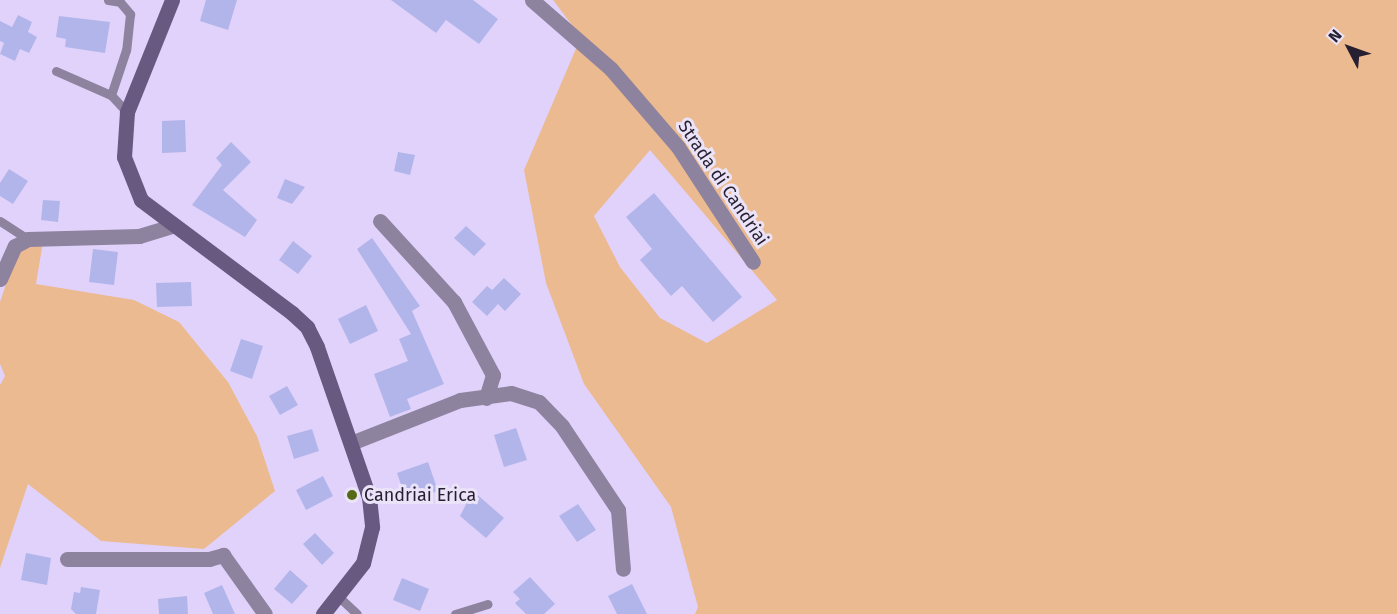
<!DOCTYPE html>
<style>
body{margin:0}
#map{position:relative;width:1397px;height:614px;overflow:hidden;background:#e1d2fc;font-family:"Fira Sans",sans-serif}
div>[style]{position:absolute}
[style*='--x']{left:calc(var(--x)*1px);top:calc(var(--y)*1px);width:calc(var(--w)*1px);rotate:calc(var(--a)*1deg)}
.green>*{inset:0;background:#ecba90}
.building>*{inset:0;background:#b2b5e9}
.service>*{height:9px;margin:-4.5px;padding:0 4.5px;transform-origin:4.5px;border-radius:4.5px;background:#8d839f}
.minor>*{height:15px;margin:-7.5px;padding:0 7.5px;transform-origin:7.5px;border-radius:7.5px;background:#8d839f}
.secondary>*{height:15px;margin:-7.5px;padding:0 7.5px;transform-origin:7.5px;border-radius:7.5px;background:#685981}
.dots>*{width:16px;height:16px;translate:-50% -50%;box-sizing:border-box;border:3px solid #ebe4f9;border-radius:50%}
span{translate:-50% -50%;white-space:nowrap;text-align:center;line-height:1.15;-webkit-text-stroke:6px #ebe4f9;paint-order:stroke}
.street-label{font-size:18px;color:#261e31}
.poi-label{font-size:18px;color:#261e31}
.left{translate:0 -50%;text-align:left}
.north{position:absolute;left:1319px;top:18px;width:60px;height:60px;-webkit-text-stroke:4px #ebe4f9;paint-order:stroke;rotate:311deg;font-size:16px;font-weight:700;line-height:24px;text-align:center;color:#261e31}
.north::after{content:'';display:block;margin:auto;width:21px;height:27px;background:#261e31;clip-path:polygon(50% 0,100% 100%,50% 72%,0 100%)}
</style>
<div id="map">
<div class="green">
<i style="clip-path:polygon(evenodd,553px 0,1397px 0,1397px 614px,695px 614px,698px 607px,671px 507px,584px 384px,546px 283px,524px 170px,581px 37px,553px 0,650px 150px,777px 300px,707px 343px,660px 318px,620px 267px,594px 216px,650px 150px)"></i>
<i style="clip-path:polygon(43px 242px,36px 284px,134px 300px,179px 322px,228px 382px,257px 436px,275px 491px,204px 549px,101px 541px,28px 484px,0 568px,0 385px,5px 376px,0 364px,0 302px,16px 254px,28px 244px)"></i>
</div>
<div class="building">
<i style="clip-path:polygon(206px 0,237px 0,228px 30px,200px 21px)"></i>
<i style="clip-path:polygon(391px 0,473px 0,498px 19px,479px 44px,446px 20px,436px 33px)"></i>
<i style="clip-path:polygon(18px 15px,32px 22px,28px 32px,37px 37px,29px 53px,20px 49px,15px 61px,0 54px,4px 43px,0 41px,0 21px,12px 27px)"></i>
<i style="clip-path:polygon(59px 16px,110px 22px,105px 53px,65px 47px,66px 39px,56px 37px)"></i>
<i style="clip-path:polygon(185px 120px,186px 152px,162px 153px,162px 121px)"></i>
<i style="clip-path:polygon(231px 142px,251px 162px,223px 190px,257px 220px,245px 237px,192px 205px,222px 165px,216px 158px)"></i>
<i style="clip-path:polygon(398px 152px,415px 155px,410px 175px,394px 171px)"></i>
<i style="clip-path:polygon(9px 169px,28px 181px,13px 204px,0 196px,0 183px)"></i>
<i style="clip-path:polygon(285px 179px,305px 187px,292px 204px,277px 198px)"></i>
<i style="clip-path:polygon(654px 193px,742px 297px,713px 322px,682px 286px,671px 296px,640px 260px,652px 249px,626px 217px)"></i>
<i style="clip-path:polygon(43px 200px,60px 201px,58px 222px,41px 220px)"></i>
<i style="clip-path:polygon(466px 226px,486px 244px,474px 256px,454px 238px)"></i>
<i style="clip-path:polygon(372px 238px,420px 306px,412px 311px,444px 384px,407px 399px,411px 409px,390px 417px,374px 374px,408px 361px,399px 339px,411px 334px,357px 249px)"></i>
<i style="clip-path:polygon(293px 241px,312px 256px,298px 274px,279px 260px)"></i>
<i style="clip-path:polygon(93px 249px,118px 252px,114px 285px,89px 282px)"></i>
<i style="clip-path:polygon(504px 278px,521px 294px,505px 311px,498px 304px,487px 316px,472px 302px,487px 286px,492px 290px)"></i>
<i style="clip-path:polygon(191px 282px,192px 306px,157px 307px,156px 283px)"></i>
<i style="clip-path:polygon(366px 305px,378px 331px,350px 344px,338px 319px)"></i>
<i style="clip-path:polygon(241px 339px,263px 346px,252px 379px,230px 371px)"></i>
<i style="clip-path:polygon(287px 386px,298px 405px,280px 415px,269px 396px)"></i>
<i style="clip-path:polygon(516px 428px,527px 460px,504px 467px,494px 435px)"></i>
<i style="clip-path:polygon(312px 429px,319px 451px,294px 459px,287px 436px)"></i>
<i style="clip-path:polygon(428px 462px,438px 491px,407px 502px,397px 473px)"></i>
<i style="clip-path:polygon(323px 476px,333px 496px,306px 510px,296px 490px)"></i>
<i style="clip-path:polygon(473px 491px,504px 518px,486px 538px,460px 516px)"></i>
<i style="clip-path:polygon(578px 504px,596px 530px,577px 542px,559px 516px)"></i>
<i style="clip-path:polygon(315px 533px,334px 553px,322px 565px,303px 544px)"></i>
<i style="clip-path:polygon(26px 553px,51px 558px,47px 585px,21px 580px)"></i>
<i style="clip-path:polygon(290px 570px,308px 586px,292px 604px,274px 589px)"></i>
<i style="clip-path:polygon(530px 577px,555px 604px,544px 614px,526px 614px,515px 603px,520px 599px,513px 592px)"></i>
<i style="clip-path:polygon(402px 578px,429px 589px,420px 611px,393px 600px)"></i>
<i style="clip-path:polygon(632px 584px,647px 614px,617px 614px,608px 596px)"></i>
<i style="clip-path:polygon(222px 585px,235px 614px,213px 614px,204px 593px)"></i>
<i style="clip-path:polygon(81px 587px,100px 590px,96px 614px,76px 614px,71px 609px,74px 592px,80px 593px)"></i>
<i style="clip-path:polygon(187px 596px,188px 614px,159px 614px,158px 599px)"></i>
</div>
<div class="service">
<i style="--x:108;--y:0;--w:12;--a:9"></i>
<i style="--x:120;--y:2;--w:16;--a:50"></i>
<i style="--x:130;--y:14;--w:36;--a:96"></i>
<i style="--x:126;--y:50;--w:47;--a:108.4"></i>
<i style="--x:56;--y:71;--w:60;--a:23.6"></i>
<i style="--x:111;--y:95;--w:23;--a:47"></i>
<i style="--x:0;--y:221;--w:33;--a:33"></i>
<i style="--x:340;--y:598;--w:23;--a:43"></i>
<i style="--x:455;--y:614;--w:34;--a:-17"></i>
</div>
<div class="minor">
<i style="--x:532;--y:0;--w:105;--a:41.1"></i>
<i style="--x:611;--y:69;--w:103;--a:49.3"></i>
<i style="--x:678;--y:147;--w:137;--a:56.9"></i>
<i style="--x:380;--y:221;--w:110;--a:47.6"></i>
<i style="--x:454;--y:302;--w:83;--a:61.9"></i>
<i style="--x:493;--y:375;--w:24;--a:107"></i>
<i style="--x:0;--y:279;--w:36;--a:-66"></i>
<i style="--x:15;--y:246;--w:15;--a:-28"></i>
<i style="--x:28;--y:239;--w:111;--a:-1.5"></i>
<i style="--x:139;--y:236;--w:34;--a:-17"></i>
<i style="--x:351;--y:443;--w:117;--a:-21.5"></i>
<i style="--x:460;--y:400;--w:51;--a:-7.8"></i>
<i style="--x:511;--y:393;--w:29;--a:18"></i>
<i style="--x:539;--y:402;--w:33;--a:46"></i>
<i style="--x:562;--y:426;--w:101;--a:56.3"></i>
<i style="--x:618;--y:510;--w:59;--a:85.2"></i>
<i style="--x:67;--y:559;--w:142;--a:0"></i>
<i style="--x:209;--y:559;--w:15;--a:-16"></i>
<i style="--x:223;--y:555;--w:72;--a:54.6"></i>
</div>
<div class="secondary">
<i style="--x:172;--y:0;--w:121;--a:111.9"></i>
<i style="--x:127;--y:112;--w:45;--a:93.8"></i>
<i style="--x:124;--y:157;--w:46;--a:68.4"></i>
<i style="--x:141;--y:200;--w:189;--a:36.8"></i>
<i style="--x:292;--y:313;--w:21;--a:43"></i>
<i style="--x:307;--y:327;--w:22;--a:63"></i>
<i style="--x:317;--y:347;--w:159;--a:70.9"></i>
<i style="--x:369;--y:497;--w:30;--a:84"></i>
<i style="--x:372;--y:527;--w:37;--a:104"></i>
<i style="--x:363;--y:563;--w:65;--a:128.1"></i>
</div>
<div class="dots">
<i style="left:352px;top:495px;background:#566915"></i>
</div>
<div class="street-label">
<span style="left:723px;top:183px;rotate:56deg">Strada di Candriai</span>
</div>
<div class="poi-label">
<span class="left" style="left:364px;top:495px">Candriai Erica</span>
</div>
<div class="north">N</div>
</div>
